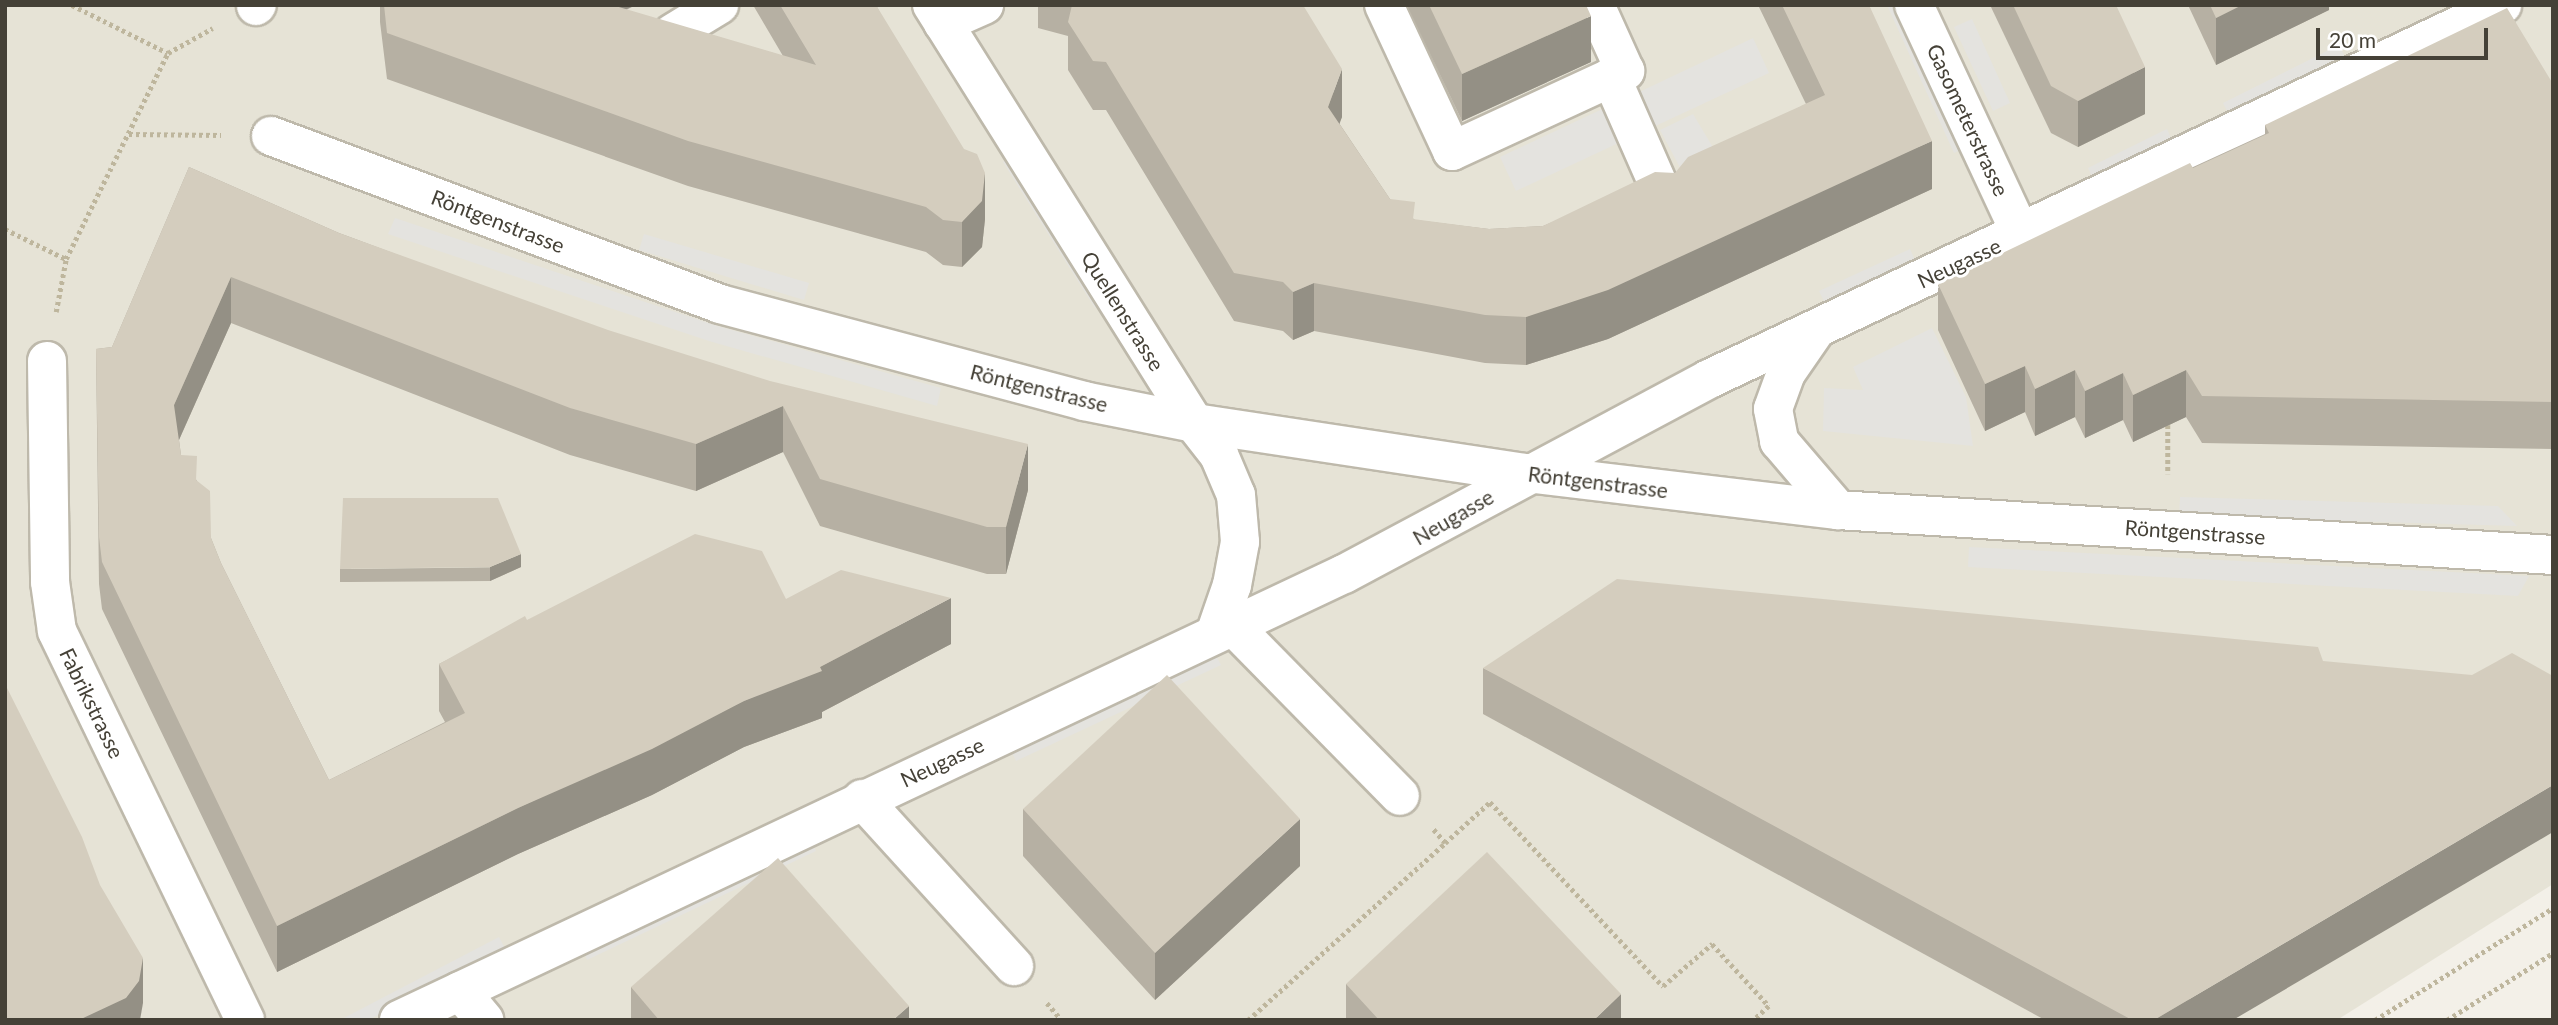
<!DOCTYPE html>
<meta charset="utf-8">
<style>
body{margin:0}
#map{position:relative;width:2558px;height:1025px;overflow:hidden;background:#f3f0e8;font-family:Lato,sans-serif}
div>[style]{position:absolute}
[style*='--x']{left:calc(var(--x)*1px);top:calc(var(--y)*1px);width:calc(var(--w)*1px);rotate:calc(var(--a)*1deg)}
.residential>*{inset:0;background:#e6e3d6}
.parking>*{inset:0;background:#e4e3df}
.path>*{height:4.5px;margin-top:-2.25px;transform-origin:0;background:repeating-linear-gradient(90deg,#beb69d 0 3.5px,transparent 0 7px)}
.roads{filter:drop-shadow(2px 0 #beb9ab) drop-shadow(-2px 0 #beb9ab) drop-shadow(0 2px #beb9ab) drop-shadow(0 -2px #beb9ab)}
.minor>*{height:38px;margin:-19px;padding:0 19px;transform-origin:19px;border-radius:19px;background:#fff}
.wall>*{inset:0;background:#b6b0a3}
.shaded-wall>*{inset:0;background:#949085}
.building>*{inset:0;background:#d4cdbe}
span{translate:-50% -50%;white-space:nowrap;text-align:center;line-height:1.15;-webkit-text-stroke:6px #fff;paint-order:stroke}
.street-label{font-size:21px;color:#454137}
.frame{position:absolute;inset:0;border:7px solid #454137;pointer-events:none}
.scale{position:absolute;left:2316px;top:28px;width:172px;height:32px;box-sizing:border-box;border:4px solid #454137;border-top:0;padding-left:9px;font-size:21px;line-height:24px;white-space:nowrap;color:#454137;-webkit-text-stroke:5px #fff;paint-order:stroke}
</style>
<div id="map">
<div class="residential">
<i style="clip-path:polygon(5px 5px,2553px 5px,2553px 884px,2337px 1020px,5px 1020px)"></i>
</div>
<div class="parking">
<i style="clip-path:polygon(1887px 5px,1905px 5px,1969px 146px,1954px 153px)"></i>
<i style="clip-path:polygon(1972px 19px,2010px 103px,1993px 111px,1954px 27px)"></i>
<i style="clip-path:polygon(1753px 38px,1769px 73px,1649px 129px,1633px 95px)"></i>
<i style="clip-path:polygon(2339px 45px,2346px 59px,2230px 117px,2223px 103px)"></i>
<i style="clip-path:polygon(1611px 105px,1627px 139px,1516px 191px,1500px 157px)"></i>
<i style="clip-path:polygon(1693px 114px,1730px 176px,1693px 192px,1660px 130px)"></i>
<i style="clip-path:polygon(2167px 129px,2173px 143px,2094px 181px,2088px 168px)"></i>
<i style="clip-path:polygon(1016px 152px,1109px 299px,1095px 308px,1003px 162px)"></i>
<i style="clip-path:polygon(395px 218px,714px 325px,941px 388px,937px 406px,709px 341px,388px 234px)"></i>
<i style="clip-path:polygon(644px 234px,809px 283px,804px 300px,639px 250px)"></i>
<i style="clip-path:polygon(1910px 249px,1917px 265px,1827px 307px,1819px 291px)"></i>
<i style="clip-path:polygon(1932px 328px,1966px 397px,1973px 446px,1823px 431px,1824px 388px,1863px 390px,1853px 367px)"></i>
<i style="clip-path:polygon(2180px 497px,2498px 506px,2517px 526px,2179px 516px)"></i>
<i style="clip-path:polygon(1969px 547px,2529px 576px,2518px 596px,1968px 567px)"></i>
<i style="clip-path:polygon(1211px 646px,1221px 665px,1016px 761px,1007px 742px)"></i>
<i style="clip-path:polygon(809px 836px,816px 851px,587px 960px,581px 945px)"></i>
<i style="clip-path:polygon(499px 937px,507px 952px,368px 1020px,340px 1020px)"></i>
</div>
<div class="path">
<i style="--x:72;--y:5;--w:107;--a:26.6"></i>
<i style="--x:129;--y:134;--w:92;--a:0.6"></i>
<i style="--x:5;--y:229;--w:68;--a:26.2"></i>
<i style="--x:66;--y:259;--w:230;--a:-63.7"></i>
<i style="--x:168;--y:53;--w:51;--a:-29.1"></i>
<i style="--x:56;--y:312;--w:54;--a:-79.3"></i>
<i style="--x:2168;--y:425;--w:49;--a:90"></i>
<i style="--x:1445;--y:843;--w:61;--a:-42.3"></i>
<i style="--x:1490;--y:802;--w:253;--a:46.8"></i>
<i style="--x:1663;--y:986;--w:65;--a:-40.6"></i>
<i style="--x:1712;--y:944;--w:84;--a:47.4"></i>
<i style="--x:1769;--y:1006;--w:21;--a:137"></i>
<i style="--x:1047;--y:1003;--w:23;--a:49"></i>
<i style="--x:1248;--y:1020;--w:265;--a:-41.9"></i>
<i style="--x:1445;--y:843;--w:18;--a:-131"></i>
<i style="--x:2375;--y:1020;--w:210;--a:-32.2"></i>
<i style="--x:2447;--y:1020;--w:125;--a:-32.3"></i>
</div>
<div class="roads">
<div class="minor">
<i style="--x:932;--y:5;--w:493;--a:57.9"></i>
<i style="--x:1194;--y:423;--w:41;--a:52"></i>
<i style="--x:1219;--y:455;--w:43;--a:67"></i>
<i style="--x:1236;--y:495;--w:47;--a:85.1"></i>
<i style="--x:1240;--y:542;--w:44;--a:100.5"></i>
<i style="--x:1232;--y:585;--w:52;--a:109.1"></i>
<i style="--x:1384;--y:5;--w:161;--a:65"></i>
<i style="--x:1452;--y:151;--w:191;--a:-24.8"></i>
<i style="--x:1625;--y:71;--w:72;--a:-114.4"></i>
<i style="--x:1914;--y:5;--w:253;--a:65"></i>
<i style="--x:256;--y:6;--w:1;--a:-45"></i>
<i style="--x:943;--y:23;--w:45;--a:-23.7"></i>
<i style="--x:673;--y:33;--w:54;--a:-31.3"></i>
<i style="--x:1611;--y:77;--w:137;--a:66.3"></i>
<i style="--x:271;--y:136;--w:479;--a:20.5"></i>
<i style="--x:720;--y:304;--w:377;--a:14.9"></i>
<i style="--x:1084;--y:401;--w:112;--a:11.3"></i>
<i style="--x:1194;--y:423;--w:336;--a:8.6"></i>
<i style="--x:1526;--y:473;--w:314;--a:6.8"></i>
<i style="--x:1838;--y:510;--w:716;--a:3.6"></i>
<i style="--x:1815;--y:331;--w:51;--a:124.6"></i>
<i style="--x:1786;--y:373;--w:38;--a:110"></i>
<i style="--x:1773;--y:409;--w:33;--a:79"></i>
<i style="--x:1779;--y:441;--w:91;--a:49.5"></i>
<i style="--x:47;--y:361;--w:221;--a:89.2"></i>
<i style="--x:50;--y:582;--w:49;--a:81.9"></i>
<i style="--x:57;--y:631;--w:432;--a:64.2"></i>
<i style="--x:1233;--y:626;--w:238;--a:45.5"></i>
<i style="--x:862;--y:799;--w:226;--a:47.7"></i>
<i style="--x:460;--y:991;--w:38;--a:50"></i>
<i style="--x:399;--y:1020;--w:1045;--a:-25.27"></i>
<i style="--x:1344;--y:574;--w:414;--a:-28.1"></i>
<i style="--x:1709;--y:379;--w:877;--a:-25.25"></i>
</div>
</div>
<div class="wall">
<i style="clip-path:polygon(380px 5px,636px 5px,626px 10px,783px 56px,753px 5px,876px 5px,985px 219px,982px 247px,962px 267px,943px 265px,926px 252px,688px 186px,387px 79px,380px 22px)"></i>
<i style="clip-path:polygon(1038px 5px,1303px 5px,1342px 117px,1339px 123px,1390px 199px,1415px 220px,1489px 229px,1543px 226px,1675px 173px,1806px 104px,1758px 5px,1869px 5px,1932px 189px,1608px 339px,1526px 365px,1485px 363px,1314px 331px,1293px 340px,1283px 331px,1234px 321px,1106px 110px,1093px 110px,1068px 70px,1068px 36px,1038px 28px)"></i>
<i style="clip-path:polygon(1407px 5px,1586px 5px,1591px 62px,1462px 121px)"></i>
<i style="clip-path:polygon(1990px 5px,2116px 5px,2145px 114px,2078px 147px,2051px 133px)"></i>
<i style="clip-path:polygon(2188px 5px,2329px 5px,2329px 10px,2216px 65px)"></i>
<i style="clip-path:polygon(2553px 84px,2553px 449px,2202px 443px,2186px 417px,2133px 442px,2123px 420px,2085px 438px,2075px 417px,2035px 436px,2025px 412px,1985px 431px,1938px 330px,1938px 284px,2265px 134px,2265px 125px)"></i>
<i style="clip-path:polygon(189px 167px,339px 233px,1028px 490px,1006px 574px,987px 574px,820px 526px,783px 452px,696px 491px,570px 455px,231px 323px,179px 440px,181px 455px,197px 481px,211px 538px,221px 563px,329px 780px,445px 722px,439px 711px,439px 664px,527px 620px,786px 599px,951px 644px,822px 712px,822px 718px,744px 747px,652px 795px,518px 854px,277px 972px,102px 609px,99px 584px,96px 349px,112px 347px)"></i>
<i style="clip-path:polygon(521px 567px,490px 581px,340px 582px,340px 569px)"></i>
<i style="clip-path:polygon(1483px 668px,2233px 1020px,2045px 1020px,1483px 714px)"></i>
<i style="clip-path:polygon(1023px 809px,1300px 866px,1155px 1000px,1023px 856px)"></i>
<i style="clip-path:polygon(1346px 984px,1621px 1020px,1346px 1020px)"></i>
<i style="clip-path:polygon(631px 987px,909px 1020px,631px 1020px)"></i>
</div>
<div class="shaded-wall">
<i style="clip-path:polygon(564px 5px,636px 5px,564px 36px)"></i>
<i style="clip-path:polygon(2242px 5px,2329px 5px,2329px 10px,2216px 65px,2216px 18px)"></i>
<i style="clip-path:polygon(1591px 16px,1591px 62px,1462px 121px,1462px 74px)"></i>
<i style="clip-path:polygon(2145px 67px,2145px 114px,2078px 147px,2078px 101px)"></i>
<i style="clip-path:polygon(1342px 69px,1342px 117px,1328px 155px,1328px 107px)"></i>
<i style="clip-path:polygon(1932px 141px,1932px 189px,1608px 339px,1526px 365px,1526px 317px)"></i>
<i style="clip-path:polygon(985px 173px,985px 219px,982px 247px,962px 267px,962px 222px)"></i>
<i style="clip-path:polygon(231px 277px,231px 323px,174px 451px,174px 405px)"></i>
<i style="clip-path:polygon(1314px 283px,1314px 331px,1293px 340px,1293px 292px)"></i>
<i style="clip-path:polygon(2025px 366px,2025px 412px,1985px 431px,1985px 384px)"></i>
<i style="clip-path:polygon(2075px 370px,2075px 417px,2035px 436px,2035px 389px)"></i>
<i style="clip-path:polygon(2186px 370px,2186px 417px,2133px 442px,2133px 395px)"></i>
<i style="clip-path:polygon(2123px 373px,2123px 420px,2085px 438px,2085px 391px)"></i>
<i style="clip-path:polygon(783px 406px,783px 452px,696px 491px,696px 444px)"></i>
<i style="clip-path:polygon(1028px 444px,1028px 490px,1006px 574px,1006px 527px)"></i>
<i style="clip-path:polygon(521px 554px,521px 567px,490px 581px,490px 567px)"></i>
<i style="clip-path:polygon(951px 598px,951px 644px,822px 712px,822px 718px,744px 747px,652px 795px,518px 854px,277px 972px,277px 926px,518px 808px,744px 701px,820px 667px)"></i>
<i style="clip-path:polygon(2553px 785px,2553px 832px,2233px 1020px,2154px 1020px)"></i>
<i style="clip-path:polygon(1300px 819px,1300px 866px,1155px 1000px,1155px 953px)"></i>
<i style="clip-path:polygon(143px 958px,143px 1003px,140px 1020px,79px 1020px)"></i>
<i style="clip-path:polygon(1621px 994px,1621px 1020px,1594px 1020px)"></i>
<i style="clip-path:polygon(909px 1006px,909px 1020px,893px 1020px)"></i>
</div>
<div class="building">
<i style="clip-path:polygon(384px 5px,612px 5px,816px 65px,780px 5px,876px 5px,964px 149px,977px 154px,985px 173px,982px 201px,962px 222px,943px 220px,926px 207px,688px 141px,387px 33px)"></i>
<i style="clip-path:polygon(1072px 5px,1303px 5px,1342px 69px,1328px 107px,1390px 199px,1415px 202px,1413px 219px,1489px 229px,1543px 226px,1655px 172px,1675px 173px,1688px 157px,1825px 95px,1782px 5px,1869px 5px,1932px 141px,1608px 290px,1526px 317px,1485px 315px,1314px 283px,1293px 292px,1283px 282px,1234px 273px,1106px 62px,1093px 61px,1068px 22px)"></i>
<i style="clip-path:polygon(1429px 5px,1586px 5px,1591px 16px,1462px 74px)"></i>
<i style="clip-path:polygon(2013px 5px,2116px 5px,2145px 67px,2078px 101px,2051px 86px)"></i>
<i style="clip-path:polygon(2210px 5px,2242px 5px,2216px 18px)"></i>
<i style="clip-path:polygon(2507px 8px,2553px 84px,2553px 402px,2202px 396px,2186px 370px,2133px 395px,2123px 373px,2085px 391px,2075px 370px,2035px 389px,2025px 366px,1985px 384px,1938px 284px,2190px 163px,2193px 168px,2269px 133px,2265px 125px)"></i>
<i style="clip-path:polygon(189px 167px,339px 233px,608px 330px,770px 381px,1028px 444px,1006px 527px,987px 527px,820px 479px,783px 406px,696px 444px,570px 408px,231px 277px,174px 405px,181px 455px,197px 456px,196px 480px,210px 491px,211px 538px,221px 563px,329px 780px,465px 713px,439px 664px,525px 616px,527px 620px,695px 534px,762px 551px,786px 599px,841px 570px,951px 598px,820px 667px,822px 671px,744px 701px,652px 749px,518px 808px,277px 926px,102px 562px,99px 537px,96px 349px,112px 347px)"></i>
<i style="clip-path:polygon(343px 498px,498px 498px,521px 554px,490px 567px,340px 569px)"></i>
<i style="clip-path:polygon(1617px 579px,2318px 647px,2323px 661px,2472px 675px,2512px 653px,2553px 676px,2553px 785px,2154px 1020px,2132px 1020px,1483px 668px)"></i>
<i style="clip-path:polygon(1167px 675px,1300px 819px,1155px 953px,1023px 809px)"></i>
<i style="clip-path:polygon(5px 684px,82px 837px,100px 885px,143px 958px,139px 981px,126px 998px,79px 1020px,5px 1020px)"></i>
<i style="clip-path:polygon(1487px 852px,1621px 994px,1594px 1020px,1379px 1020px,1346px 984px)"></i>
<i style="clip-path:polygon(778px 858px,909px 1006px,893px 1020px,659px 1020px,631px 987px)"></i>
</div>
<div class="street-label">
<span style="left:1968px;top:120px;rotate:65deg">Gasometerstrasse</span>
<span style="left:498px;top:221px;rotate:21deg">Röntgenstrasse</span>
<span style="left:1959px;top:263px;rotate:-25deg">Neugasse</span>
<span style="left:1123px;top:311px;rotate:58deg">Quellenstrasse</span>
<span style="left:1039px;top:388px;rotate:14deg">Röntgenstrasse</span>
<span style="left:1598px;top:482px;rotate:7deg">Röntgenstrasse</span>
<span style="left:1453px;top:517px;rotate:-30deg">Neugasse</span>
<span style="left:2195px;top:532px;rotate:4deg">Röntgenstrasse</span>
<span style="left:92px;top:703px;rotate:64deg">Fabrikstrasse</span>
<span style="left:942px;top:762px;rotate:-25deg">Neugasse</span>
</div>
<div class="frame"></div>
<div class="scale">20 m</div>
</div>
